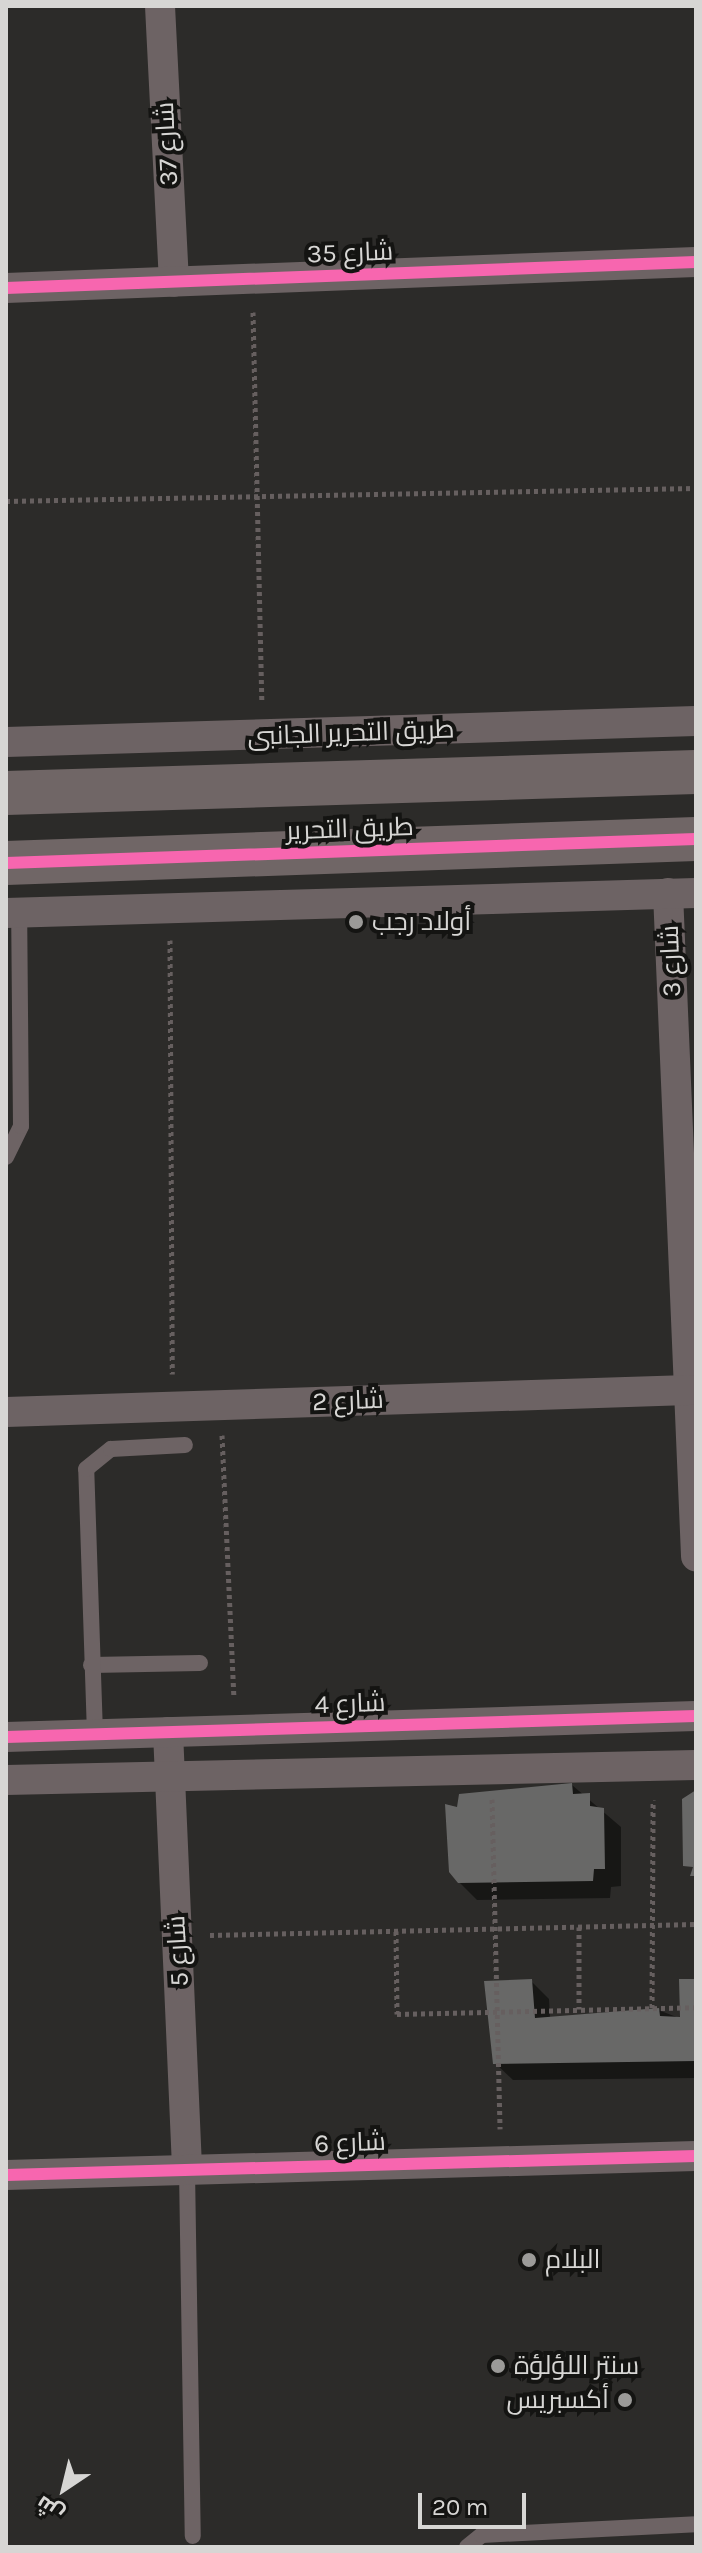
<!DOCTYPE html>
<meta charset="utf-8">
<style>
body{margin:0}
#map{position:relative;width:702px;height:2553px;overflow:hidden;background:#2c2b29;font-family:Karla,Cairo,sans-serif}
div>[style]{position:absolute}
[style*='--x']{left:calc(var(--x)*1px);top:calc(var(--y)*1px);width:calc(var(--w)*1px);rotate:calc(var(--a)*1deg)}
.shadow>*{inset:0;background:#0007}
.building>*{inset:0;background:#686867}
.path>*{height:5px;margin-top:-2.5px;transform-origin:0;background:repeating-linear-gradient(90deg,#665f5f 0 4px,transparent 0 8px)}
.lane>*{height:16px;margin:-8px;padding:0 8px;transform-origin:8px;border-radius:8px;background:#6d6364}
.street>*{height:30px;margin:-15px;padding:0 15px;transform-origin:15px;border-radius:15px;background:#6d6364}
.secondary>*{height:44px;margin:-22px;padding:0 22px;transform-origin:22px;border-radius:22px;background:#706666}
.cycleway>*{height:12px;margin:-6px;padding:0 6px;transform-origin:6px;border-radius:6px;background:#f766af}
.dots>*{width:22px;height:22px;translate:-50% -50%;box-sizing:border-box;border:4px solid #141412;border-radius:50%}
span{translate:-50% -50%;white-space:nowrap;text-align:center;line-height:1.15;-webkit-text-stroke:8px #141412;paint-order:stroke}
.street-label{font-size:26px;color:#d7d6d4}
.poi-label{font-size:26px;color:#d7d6d4}
.left{translate:0 -50%;text-align:left}
.right{translate:-100% -50%;text-align:right}
.frame{position:absolute;inset:0;border:8px solid #d7d6d4;pointer-events:none}
.north{position:absolute;left:24px;top:2449px;width:80px;height:80px;-webkit-text-stroke:6px #141412;paint-order:stroke;rotate:215deg;font-size:22px;font-weight:700;line-height:32px;text-align:center;color:#d7d6d4}
.north::after{content:'';display:block;margin:auto;width:28px;height:36px;background:#d7d6d4;clip-path:polygon(50% 0,100% 100%,50% 72%,0 100%)}
.scale{position:absolute;left:418px;top:2493px;width:108px;height:36px;box-sizing:border-box;border:4px solid #d7d6d4;border-top:0;padding-left:10px;font-size:24px;line-height:28px;white-space:nowrap;color:#d7d6d4;-webkit-text-stroke:6px #141412;paint-order:stroke}
</style>
<div id="map">
<div class="shadow">
<i style="clip-path:polygon(572px 1785px,621px 1827px,621px 1886px,611px 1887px,610px 1898px,477px 1900px,459px 1882px,459px 1810px)"></i>
<i style="clip-path:polygon(531px 1981px,549px 1999px,550px 2018px,658px 2010px,682px 2019px,696px 1981px,696px 2078px,513px 2080px,495px 2063px)"></i>
</div>
<div class="building">
<i style="clip-path:polygon(572px 1783px,573px 1794px,590px 1793px,590px 1806px,604px 1808px,605px 1869px,594px 1869px,593px 1881px,458px 1883px,449px 1872px,445px 1804px,457px 1807px,459px 1794px)"></i>
<i style="clip-path:polygon(696px 1790px,696px 1876px,690px 1876px,693px 1867px,683px 1866px,682px 1799px)"></i>
<i style="clip-path:polygon(532px 1979px,535px 2018px,659px 2008px,660px 2016px,680px 2017px,679px 1979px,696px 1979px,696px 2061px,493px 2064px,484px 1981px)"></i>
</div>
<div class="path">
<i style="--x:253;--y:312;--w:390;--a:88.7"></i>
<i style="--x:6;--y:501;--w:690;--a:-1.08"></i>
<i style="--x:170;--y:940;--w:434;--a:89.7"></i>
<i style="--x:222;--y:1435;--w:262;--a:87.4"></i>
<i style="--x:492;--y:1799;--w:330;--a:88.6"></i>
<i style="--x:579;--y:1927;--w:82;--a:90"></i>
<i style="--x:396;--y:1931;--w:83;--a:89.3"></i>
<i style="--x:397;--y:2014;--w:299;--a:-1.3"></i>
<i style="--x:210;--y:1935;--w:486;--a:-1.3"></i>
<i style="--x:652;--y:2008;--w:208;--a:-89.7"></i>
</div>
<div class="lane">
<i style="--x:6;--y:1157;--w:34;--a:-64"></i>
<i style="--x:21;--y:1126;--w:213;--a:-90.5"></i>
<i style="--x:91;--y:1665;--w:109;--a:-1.1"></i>
<i style="--x:95;--y:1734;--w:265;--a:-91.9"></i>
<i style="--x:86;--y:1469;--w:32;--a:-39"></i>
<i style="--x:111;--y:1449;--w:74;--a:-3.1"></i>
<i style="--x:187;--y:2170;--w:366;--a:89.1"></i>
<i style="--x:467;--y:2547;--w:19;--a:-39"></i>
<i style="--x:482;--y:2535;--w:214;--a:-2.9"></i>
</div>
<div class="street">
<i style="--x:160;--y:6;--w:276;--a:87.1"></i>
<i style="--x:6;--y:288;--w:690;--a:-2.16"></i>
<i style="--x:6;--y:742;--w:690;--a:-1.74"></i>
<i style="--x:668;--y:893;--w:664;--a:87.58"></i>
<i style="--x:6;--y:913;--w:690;--a:-1.66"></i>
<i style="--x:6;--y:1412;--w:683;--a:-1.84"></i>
<i style="--x:168;--y:1732;--w:438;--a:87.5"></i>
<i style="--x:6;--y:1737;--w:690;--a:-1.74"></i>
<i style="--x:6;--y:1780;--w:690;--a:-1.25"></i>
<i style="--x:6;--y:2175;--w:690;--a:-1.58"></i>
</div>
<div class="secondary">
<i style="--x:6;--y:793;--w:690;--a:-1.74"></i>
<i style="--x:6;--y:863;--w:690;--a:-1.99"></i>
</div>
<div class="cycleway">
<i style="--x:6;--y:288;--w:690;--a:-2.16"></i>
<i style="--x:6;--y:863;--w:690;--a:-1.99"></i>
<i style="--x:6;--y:1737;--w:690;--a:-1.74"></i>
<i style="--x:6;--y:2175;--w:690;--a:-1.58"></i>
</div>
<div class="dots">
<i style="left:356px;top:922px;background:#9b9a98"></i>
<i style="left:529px;top:2260px;background:#9b9a98"></i>
<i style="left:498px;top:2366px;background:#9b9a98"></i>
<i style="left:625px;top:2400px;background:#9b9a98"></i>
</div>
<div class="street-label">
<span style="left:167px;top:144px;rotate:-93deg">شارع 37</span>
<span style="left:350px;top:253px;rotate:-2deg">شارع 35</span>
<span style="left:351px;top:733px;rotate:-2deg">طريق التحرير الجانبى</span>
<span style="left:350px;top:829px;rotate:-2deg">طريق التحرير</span>
<span style="left:671px;top:961px;rotate:-92deg">شارع 3</span>
<span style="left:348px;top:1401px;rotate:-2deg">شارع 2</span>
<span style="left:350px;top:1704px;rotate:-2deg">شارع 4</span>
<span style="left:178px;top:1951px;rotate:-93deg">شارع 5</span>
<span style="left:350px;top:2143px;rotate:-2deg">شارع 6</span>
</div>
<div class="poi-label">
<span class="left" style="left:372px;top:922px">أولاد رجب</span>
<span class="left" style="left:545px;top:2260px">البلام</span>
<span class="left" style="left:514px;top:2366px">سنتر اللؤلؤة</span>
<span class="right" style="left:609px;top:2400px">أكسبريس</span>
</div>
<div class="frame"></div>
<div class="north">ش</div>
<div class="scale">20 m</div>
</div>
